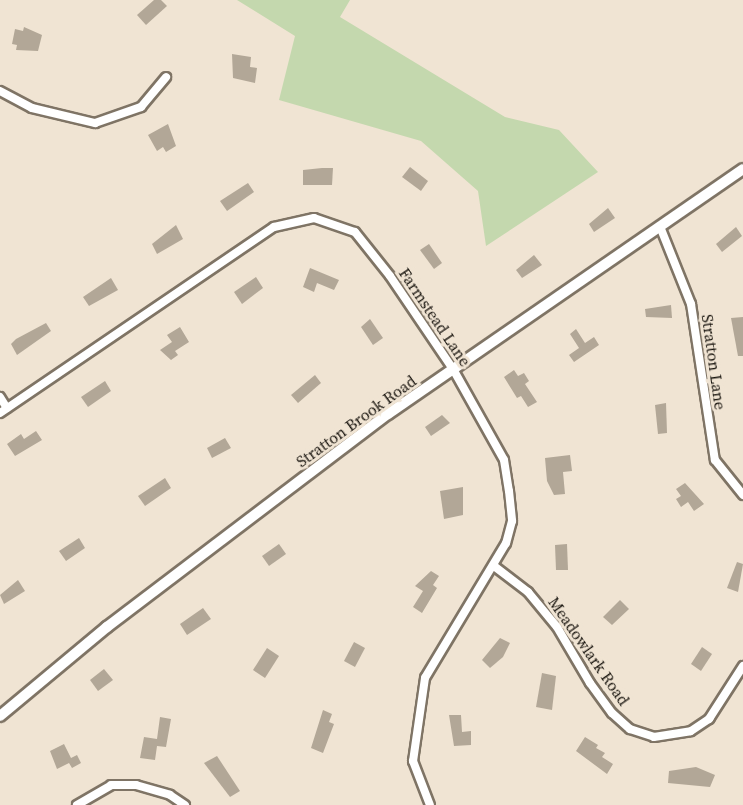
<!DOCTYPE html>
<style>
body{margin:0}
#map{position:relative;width:743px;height:805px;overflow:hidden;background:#f0e4d3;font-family:"Source Serif 4",serif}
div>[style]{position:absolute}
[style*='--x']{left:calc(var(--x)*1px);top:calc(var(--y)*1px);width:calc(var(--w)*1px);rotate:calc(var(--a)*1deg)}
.green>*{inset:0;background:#c4d8ae}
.building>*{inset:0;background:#b2a797}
.roads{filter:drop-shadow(2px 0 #7f7465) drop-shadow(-2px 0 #7f7465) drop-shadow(0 2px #7f7465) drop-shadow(0 -2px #7f7465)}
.minor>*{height:8px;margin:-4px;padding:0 4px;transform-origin:4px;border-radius:4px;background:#fff}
.tertiary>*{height:10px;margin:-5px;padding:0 5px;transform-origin:5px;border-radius:5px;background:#fff}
span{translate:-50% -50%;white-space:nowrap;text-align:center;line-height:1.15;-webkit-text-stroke:6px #f0e4d3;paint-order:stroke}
.street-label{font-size:16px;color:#19150f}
</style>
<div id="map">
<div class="green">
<i style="clip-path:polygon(237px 0,350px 0,340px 17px,505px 117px,559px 130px,598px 172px,486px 246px,478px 191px,421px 141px,279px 100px,295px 36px)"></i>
</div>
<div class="building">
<i style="clip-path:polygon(154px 0,161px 0,167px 6px,146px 25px,137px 15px)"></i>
<i style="clip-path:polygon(24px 27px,42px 35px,38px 51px,16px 50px,17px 45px,12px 44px,15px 29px,23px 31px)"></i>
<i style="clip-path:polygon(232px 54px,251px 57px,250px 67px,257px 68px,255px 83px,233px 78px)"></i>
<i style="clip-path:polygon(168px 124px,176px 146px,166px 152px,163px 147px,157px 151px,148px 135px)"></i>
<i style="clip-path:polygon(410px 167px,428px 181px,421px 191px,402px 177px)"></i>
<i style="clip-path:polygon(322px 168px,333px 168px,332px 185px,303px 185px,303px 170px)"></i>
<i style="clip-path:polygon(248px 183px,254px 192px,227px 211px,220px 201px)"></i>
<i style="clip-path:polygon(608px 208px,615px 218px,594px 232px,589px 224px)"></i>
<i style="clip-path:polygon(176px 225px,183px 239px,157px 254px,152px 244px)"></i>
<i style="clip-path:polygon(736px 227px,742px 236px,722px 252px,716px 244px)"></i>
<i style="clip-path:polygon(429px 244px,442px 263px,434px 269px,420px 250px)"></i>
<i style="clip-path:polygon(534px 255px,542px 265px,522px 278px,516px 270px)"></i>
<i style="clip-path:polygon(310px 268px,339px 280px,334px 290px,317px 283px,314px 292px,303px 287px)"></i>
<i style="clip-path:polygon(256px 277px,263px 288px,242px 304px,234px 292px)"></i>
<i style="clip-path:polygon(111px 278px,118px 290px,89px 306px,83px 297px)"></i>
<i style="clip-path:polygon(671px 305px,672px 318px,646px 317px,645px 309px)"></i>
<i style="clip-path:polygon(743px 317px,743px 356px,738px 356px,731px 318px)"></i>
<i style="clip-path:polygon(370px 319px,383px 338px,373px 345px,361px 327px)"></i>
<i style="clip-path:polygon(46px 323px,51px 331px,17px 355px,11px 344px,16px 339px)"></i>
<i style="clip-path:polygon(180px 327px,189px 342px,175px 351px,178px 355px,171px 360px,160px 350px,172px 342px,167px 335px)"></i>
<i style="clip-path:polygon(576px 329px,585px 343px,594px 337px,599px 345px,574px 362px,569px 355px,579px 348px,570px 334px)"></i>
<i style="clip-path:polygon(514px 370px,518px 376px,524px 373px,529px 381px,525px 384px,537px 402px,528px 407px,521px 396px,517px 398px,504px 377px)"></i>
<i style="clip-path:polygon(315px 375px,321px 383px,298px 403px,291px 395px)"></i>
<i style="clip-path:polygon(105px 381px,111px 391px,88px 407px,81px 397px)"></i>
<i style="clip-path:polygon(666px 403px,667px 433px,658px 434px,655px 405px)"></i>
<i style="clip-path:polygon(442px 415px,450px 423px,431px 436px,425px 427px)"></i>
<i style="clip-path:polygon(36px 431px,42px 440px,15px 456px,7px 444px,21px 434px,24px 439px)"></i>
<i style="clip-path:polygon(225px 438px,231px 448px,212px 458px,207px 448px)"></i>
<i style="clip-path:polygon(570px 455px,572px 471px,563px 472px,565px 494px,554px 495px,547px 481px,545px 458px)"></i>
<i style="clip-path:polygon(165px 478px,171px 488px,145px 506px,138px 496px)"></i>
<i style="clip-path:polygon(685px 483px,704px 504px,694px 511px,688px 502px,681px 507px,676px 499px,681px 496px,676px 489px)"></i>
<i style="clip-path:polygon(463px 487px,463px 515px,444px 519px,440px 491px)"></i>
<i style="clip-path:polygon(79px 538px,85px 548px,66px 561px,59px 551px)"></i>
<i style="clip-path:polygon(279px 544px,286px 554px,269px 566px,262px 556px)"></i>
<i style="clip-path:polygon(567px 544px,568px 570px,556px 570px,555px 545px)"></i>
<i style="clip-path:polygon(737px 562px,743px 564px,738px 592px,727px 588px)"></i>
<i style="clip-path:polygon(431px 571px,439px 576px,433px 585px,437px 588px,422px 613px,413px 607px,423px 591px,415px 586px)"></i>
<i style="clip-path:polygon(18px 580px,25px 591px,4px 604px,0 595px)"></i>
<i style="clip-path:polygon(620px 600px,629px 609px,612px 625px,603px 617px)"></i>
<i style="clip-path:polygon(203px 608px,211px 619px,187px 635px,180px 624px)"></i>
<i style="clip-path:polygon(500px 638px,510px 643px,503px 657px,490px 668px,482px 660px)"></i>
<i style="clip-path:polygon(354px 642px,365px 648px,355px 667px,344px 661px)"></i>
<i style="clip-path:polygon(702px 647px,712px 654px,701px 671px,691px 664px)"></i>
<i style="clip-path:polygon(267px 648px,279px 656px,265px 678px,253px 670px)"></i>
<i style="clip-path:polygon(104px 669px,113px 680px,98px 691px,90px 680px)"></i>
<i style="clip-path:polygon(542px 673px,556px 676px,552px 710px,536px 707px)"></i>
<i style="clip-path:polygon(323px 710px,332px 714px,329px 722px,334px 724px,323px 753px,311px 748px)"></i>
<i style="clip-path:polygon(449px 715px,461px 715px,462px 732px,471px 731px,471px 745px,454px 746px)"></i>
<i style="clip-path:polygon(160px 717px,171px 719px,166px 747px,157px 746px,155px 760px,140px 758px,144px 737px,157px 739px)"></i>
<i style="clip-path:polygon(585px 737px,598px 745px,596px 748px,605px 753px,602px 757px,613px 764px,607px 774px,576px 751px)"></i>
<i style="clip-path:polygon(64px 744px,71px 758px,77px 755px,81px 763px,72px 768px,69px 763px,57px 769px,50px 751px)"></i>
<i style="clip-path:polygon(217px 756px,240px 791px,230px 797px,204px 763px)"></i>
<i style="clip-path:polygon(696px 767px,715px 775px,710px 787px,668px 783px,669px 771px)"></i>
</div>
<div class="roads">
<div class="minor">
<i style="--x:0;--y:91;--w:36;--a:28"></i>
<i style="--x:32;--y:108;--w:65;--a:13.4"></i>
<i style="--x:95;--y:123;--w:49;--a:-19.2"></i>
<i style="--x:141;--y:107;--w:39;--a:-50"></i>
<i style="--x:661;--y:229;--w:81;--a:68.2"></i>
<i style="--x:691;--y:304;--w:158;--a:81.3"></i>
<i style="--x:715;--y:460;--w:45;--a:51.3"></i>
<i style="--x:0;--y:397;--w:13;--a:58"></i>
<i style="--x:0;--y:413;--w:331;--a:-34.2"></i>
<i style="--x:274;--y:227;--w:41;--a:-12.7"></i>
<i style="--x:314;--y:218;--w:43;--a:18.9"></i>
<i style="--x:355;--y:232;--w:56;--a:51.5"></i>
<i style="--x:390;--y:276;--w:112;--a:55.9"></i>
<i style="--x:453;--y:369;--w:104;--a:60.7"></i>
<i style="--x:504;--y:460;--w:31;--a:81"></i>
<i style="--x:509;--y:491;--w:30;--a:84"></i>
<i style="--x:512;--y:521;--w:23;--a:105"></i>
<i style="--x:506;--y:543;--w:157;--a:121"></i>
<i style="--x:425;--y:678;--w:84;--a:98.2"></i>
<i style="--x:413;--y:761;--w:47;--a:68.9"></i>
<i style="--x:494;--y:566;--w:43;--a:37.4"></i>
<i style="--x:528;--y:592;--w:45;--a:50.4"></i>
<i style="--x:557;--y:627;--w:65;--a:59.5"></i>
<i style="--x:590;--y:683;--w:37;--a:54"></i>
<i style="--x:612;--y:713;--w:24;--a:42"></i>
<i style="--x:630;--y:729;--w:25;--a:18"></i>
<i style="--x:654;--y:737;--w:37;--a:-9"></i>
<i style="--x:691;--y:731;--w:22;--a:-34"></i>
<i style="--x:709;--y:719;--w:63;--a:-57.3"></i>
<i style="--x:77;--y:805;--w:39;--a:-30"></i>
<i style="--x:111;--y:785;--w:25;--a:0"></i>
<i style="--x:136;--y:785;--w:35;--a:16"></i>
<i style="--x:170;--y:795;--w:18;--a:34"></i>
</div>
<div class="tertiary">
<i style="--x:0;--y:716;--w:139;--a:-39.8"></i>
<i style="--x:107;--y:627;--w:353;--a:-37.2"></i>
<i style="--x:388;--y:414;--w:431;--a:-34.6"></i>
</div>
</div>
<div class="street-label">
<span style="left:435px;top:317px;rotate:56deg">Farmstead Lane</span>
<span style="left:714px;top:362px;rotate:82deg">Stratton Lane</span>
<span style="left:356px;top:421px;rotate:-36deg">Stratton Brook Road</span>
<span style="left:589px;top:651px;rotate:55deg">Meadowlark Road</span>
</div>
</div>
